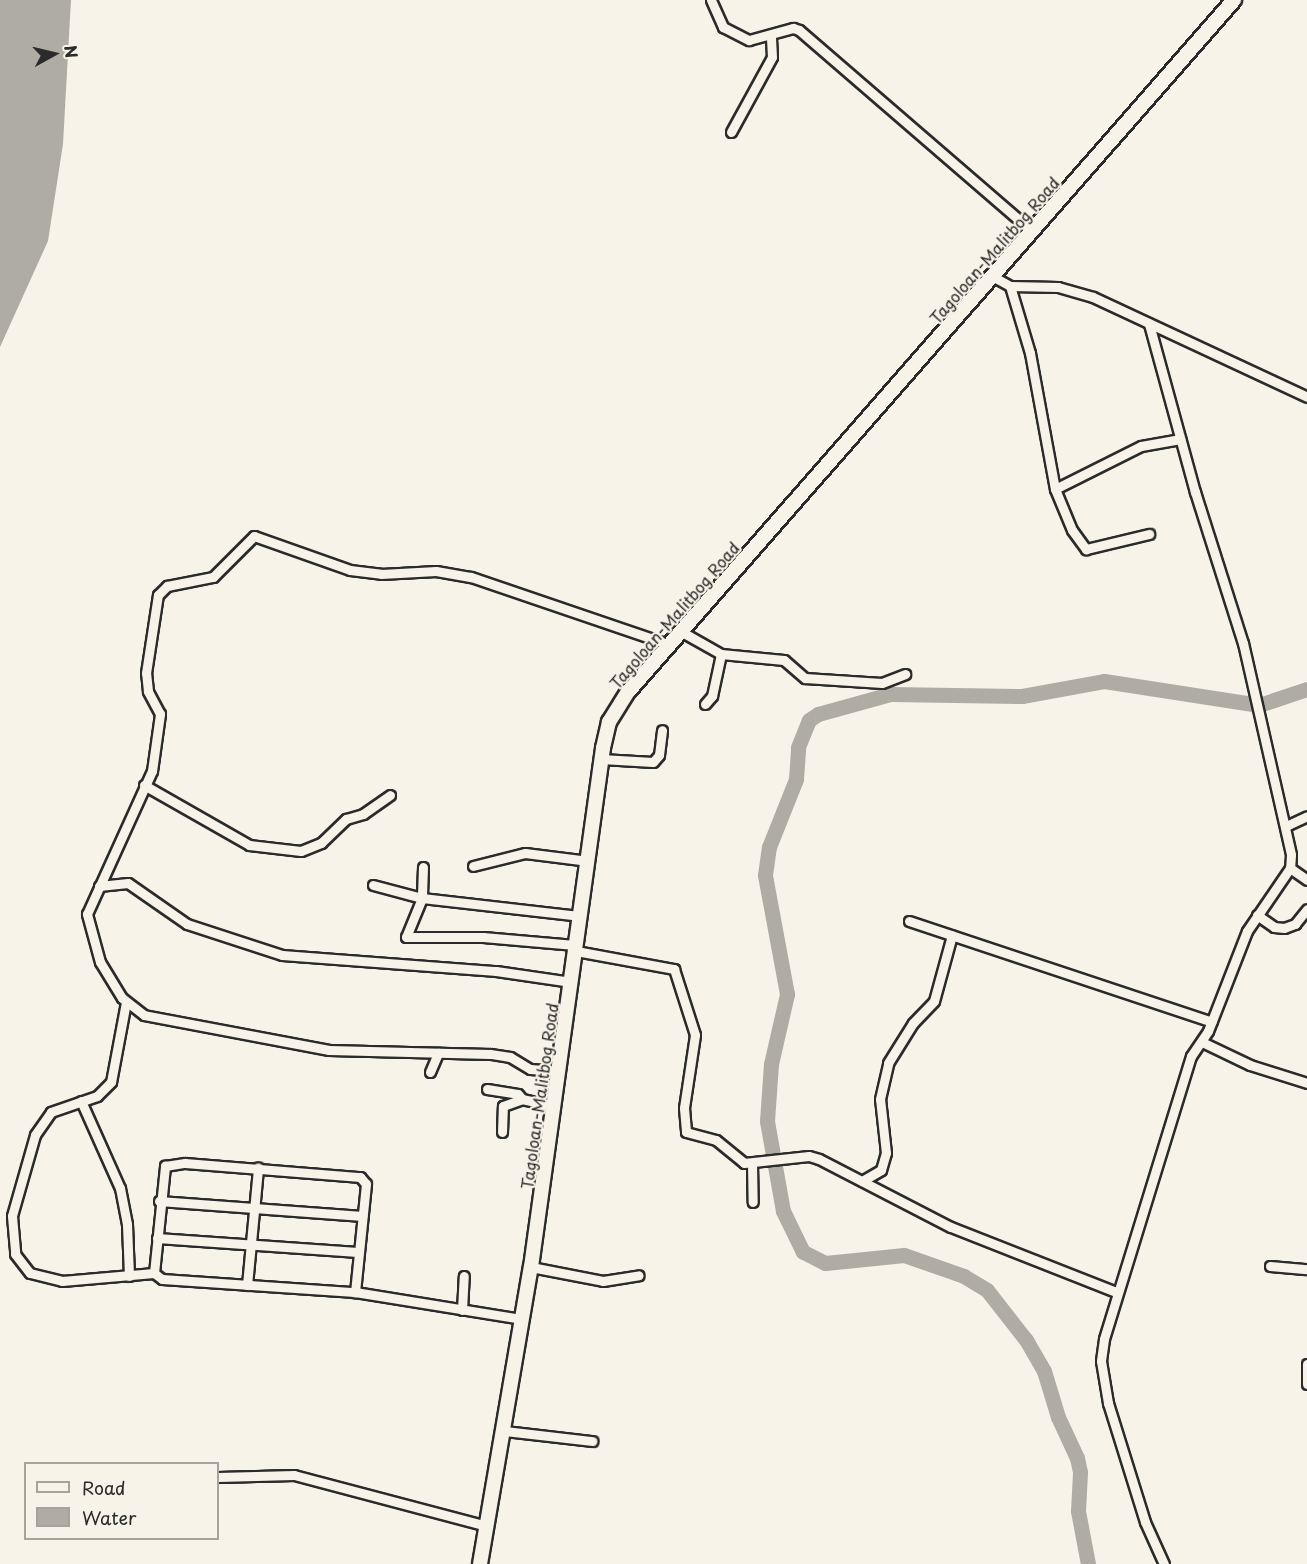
<!DOCTYPE html>
<style>
body{margin:0}
#map{position:relative;width:1307px;height:1564px;overflow:hidden;background:#f7f3e8;font-family:"Playpen Sans",sans-serif}
div>[style]{position:absolute}
[style*='--x']{left:calc(var(--x)*1px);top:calc(var(--y)*1px);width:calc(var(--w)*1px);rotate:calc(var(--a)*1deg)}
.water>*{inset:0;background:#afaca4}
.river>*{height:15px;margin:-7.5px;padding:0 7.5px;transform-origin:7.5px;border-radius:7.5px;background:#afaca4}
.roads{filter:drop-shadow(2px 0 #2b2b2b) drop-shadow(-2px 0 #2b2b2b) drop-shadow(0 2px #2b2b2b) drop-shadow(0 -2px #2b2b2b)}
.street>*{height:9px;margin:-4.5px;padding:0 4.5px;transform-origin:4.5px;border-radius:4.5px;background:#f7f3e8}
.secondary>*{height:14px;margin:-7px;padding:0 7px;transform-origin:7px;border-radius:7px;background:#f7f3e8}
span{translate:-50% -50%;white-space:nowrap;text-align:center;line-height:1.15;-webkit-text-stroke:4.5px #f7f3e8;paint-order:stroke}
.street-label{font-size:16px;color:#2b2b2b}
.legend{position:absolute;left:24px;top:1462px;width:195px;height:78px;box-sizing:border-box;background:#f7f3e8;border:2px solid #a5a39c;margin:0;padding:8px 10px;list-style:none;font-size:18px;color:#2b2b2b}
.legend li{display:flex;align-items:center;gap:12px;height:30px}
.legend b{width:30px;border:2px solid #a5a39c}
.north{position:absolute;left:24px;top:24px;width:60px;height:60px;-webkit-text-stroke:4px #f7f3e8;paint-order:stroke;rotate:82deg;font-size:16px;font-weight:700;line-height:24px;text-align:center;color:#2b2b2b}
.north::after{content:'';display:block;margin:auto;width:21px;height:27px;background:#2b2b2b;clip-path:polygon(50% 0,100% 100%,50% 72%,0 100%)}
</style>
<div id="map">
<div class="water">
<i style="clip-path:polygon(0 0,71px 0,63px 144px,48px 241px,0 347px)"></i>
</div>
<div class="river">
<i style="--x:1088;--y:1564;--w:54;--a:-100.7"></i>
<i style="--x:1078;--y:1511;--w:39;--a:-87"></i>
<i style="--x:1080;--y:1472;--w:14;--a:-102"></i>
<i style="--x:1077;--y:1458;--w:45;--a:-114.9"></i>
<i style="--x:1058;--y:1417;--w:48;--a:-106.9"></i>
<i style="--x:1044;--y:1371;--w:36;--a:-120"></i>
<i style="--x:1026;--y:1340;--w:63;--a:-128"></i>
<i style="--x:987;--y:1290;--w:27;--a:-149"></i>
<i style="--x:964;--y:1276;--w:64;--a:-160.7"></i>
<i style="--x:904;--y:1255;--w:79;--a:174.2"></i>
<i style="--x:825;--y:1263;--w:25;--a:-153"></i>
<i style="--x:803;--y:1252;--w:46;--a:-116"></i>
<i style="--x:783;--y:1211;--w:91;--a:-100.1"></i>
<i style="--x:767;--y:1121;--w:57;--a:-86"></i>
<i style="--x:771;--y:1064;--w:72;--a:-77.1"></i>
<i style="--x:787;--y:994;--w:121;--a:-100.5"></i>
<i style="--x:765;--y:875;--w:28;--a:-82"></i>
<i style="--x:769;--y:847;--w:73;--a:-68.3"></i>
<i style="--x:796;--y:779;--w:32;--a:-86"></i>
<i style="--x:798;--y:747;--w:29;--a:-68"></i>
<i style="--x:809;--y:720;--w:11;--a:-34"></i>
<i style="--x:818;--y:714;--w:75;--a:-15.5"></i>
<i style="--x:890;--y:694;--w:132;--a:0.9"></i>
<i style="--x:1022;--y:696;--w:83;--a:-10.4"></i>
<i style="--x:1104;--y:681;--w:157;--a:8.8"></i>
<i style="--x:1259;--y:705;--w:51;--a:-18.4"></i>
</div>
<div class="roads">
<div class="street">
<i style="--x:711;--y:0;--w:30;--a:66"></i>
<i style="--x:723;--y:27;--w:29;--a:27"></i>
<i style="--x:749;--y:40;--w:46;--a:-15.3"></i>
<i style="--x:793;--y:28;--w:6;--a:18"></i>
<i style="--x:799;--y:30;--w:308;--a:40.8"></i>
<i style="--x:731;--y:132;--w:85;--a:-61.3"></i>
<i style="--x:772;--y:57;--w:22;--a:-93"></i>
<i style="--x:992;--y:276;--w:21;--a:29"></i>
<i style="--x:1010;--y:286;--w:48;--a:1.2"></i>
<i style="--x:1058;--y:287;--w:36;--a:16"></i>
<i style="--x:1093;--y:297;--w:236;--a:25"></i>
<i style="--x:1010;--y:286;--w:70;--a:73.4"></i>
<i style="--x:1030;--y:353;--w:138;--a:79.6"></i>
<i style="--x:1055;--y:489;--w:44;--a:67.5"></i>
<i style="--x:1072;--y:530;--w:24;--a:54"></i>
<i style="--x:1086;--y:549;--w:65;--a:-13.4"></i>
<i style="--x:1149;--y:324;--w:174;--a:74.7"></i>
<i style="--x:1195;--y:492;--w:158;--a:72.4"></i>
<i style="--x:1243;--y:643;--w:217;--a:77.2"></i>
<i style="--x:1291;--y:855;--w:13;--a:94"></i>
<i style="--x:1290;--y:868;--w:76;--a:124.3"></i>
<i style="--x:1247;--y:931;--w:107;--a:111.3"></i>
<i style="--x:1208;--y:1031;--w:30;--a:124"></i>
<i style="--x:1191;--y:1056;--w:296;--a:107.1"></i>
<i style="--x:1104;--y:1339;--w:22;--a:98"></i>
<i style="--x:1101;--y:1361;--w:43;--a:80.5"></i>
<i style="--x:1108;--y:1403;--w:125;--a:72.7"></i>
<i style="--x:1145;--y:1522;--w:46;--a:65.7"></i>
<i style="--x:1055;--y:489;--w:96;--a:-26.6"></i>
<i style="--x:1141;--y:446;--w:40;--a:-10"></i>
<i style="--x:682;--y:632;--w:45;--a:29.4"></i>
<i style="--x:721;--y:654;--w:63;--a:5.4"></i>
<i style="--x:784;--y:660;--w:28;--a:41"></i>
<i style="--x:805;--y:678;--w:77;--a:3.7"></i>
<i style="--x:882;--y:683;--w:25;--a:-21"></i>
<i style="--x:705;--y:704;--w:11;--a:-49"></i>
<i style="--x:712;--y:696;--w:43;--a:-77.9"></i>
<i style="--x:601;--y:759;--w:52;--a:3.3"></i>
<i style="--x:653;--y:762;--w:9;--a:-49"></i>
<i style="--x:659;--y:755;--w:25;--a:-83"></i>
<i style="--x:144;--y:785;--w:121;--a:29.7"></i>
<i style="--x:249;--y:845;--w:52;--a:6.6"></i>
<i style="--x:301;--y:851;--w:22;--a:-22"></i>
<i style="--x:321;--y:843;--w:35;--a:-44"></i>
<i style="--x:346;--y:819;--w:18;--a:-16"></i>
<i style="--x:363;--y:814;--w:33;--a:-35"></i>
<i style="--x:1286;--y:826;--w:23;--a:-25"></i>
<i style="--x:473;--y:866;--w:54;--a:-14"></i>
<i style="--x:525;--y:853;--w:64;--a:7.1"></i>
<i style="--x:423;--y:867;--w:31;--a:92"></i>
<i style="--x:422;--y:898;--w:42;--a:112.3"></i>
<i style="--x:406;--y:937;--w:77;--a:0"></i>
<i style="--x:483;--y:937;--w:92;--a:5"></i>
<i style="--x:1290;--y:868;--w:21;--a:35"></i>
<i style="--x:373;--y:885;--w:51;--a:14.9"></i>
<i style="--x:422;--y:898;--w:160;--a:6.5"></i>
<i style="--x:99;--y:886;--w:29;--a:-6"></i>
<i style="--x:128;--y:883;--w:72;--a:34.8"></i>
<i style="--x:187;--y:924;--w:100;--a:18.1"></i>
<i style="--x:282;--y:955;--w:215;--a:4.3"></i>
<i style="--x:496;--y:971;--w:76;--a:8.3"></i>
<i style="--x:1257;--y:915;--w:21;--a:35"></i>
<i style="--x:1274;--y:927;--w:10;--a:6"></i>
<i style="--x:1284;--y:928;--w:12;--a:-20"></i>
<i style="--x:1295;--y:924;--w:19;--a:-51"></i>
<i style="--x:909;--y:921;--w:319;--a:18.4"></i>
<i style="--x:576;--y:951;--w:100;--a:10.4"></i>
<i style="--x:674;--y:969;--w:69;--a:72.3"></i>
<i style="--x:695;--y:1035;--w:74;--a:98.6"></i>
<i style="--x:684;--y:1108;--w:24;--a:85"></i>
<i style="--x:686;--y:1132;--w:31;--a:15"></i>
<i style="--x:716;--y:1140;--w:36;--a:39"></i>
<i style="--x:744;--y:1163;--w:65;--a:-6.1"></i>
<i style="--x:809;--y:1156;--w:10;--a:17"></i>
<i style="--x:819;--y:1159;--w:148;--a:27.3"></i>
<i style="--x:951;--y:1227;--w:177;--a:21.5"></i>
<i style="--x:126;--y:1002;--w:81;--a:100.6"></i>
<i style="--x:111;--y:1082;--w:20;--a:135"></i>
<i style="--x:97;--y:1096;--w:49;--a:160.8"></i>
<i style="--x:51;--y:1112;--w:28;--a:125"></i>
<i style="--x:35;--y:1135;--w:84;--a:105.9"></i>
<i style="--x:12;--y:1216;--w:38;--a:85"></i>
<i style="--x:15;--y:1254;--w:24;--a:52"></i>
<i style="--x:30;--y:1273;--w:33;--a:14"></i>
<i style="--x:62;--y:1281;--w:92;--a:-5"></i>
<i style="--x:154;--y:1273;--w:10;--a:37"></i>
<i style="--x:162;--y:1279;--w:193;--a:3.9"></i>
<i style="--x:355;--y:1292;--w:168;--a:9.2"></i>
<i style="--x:1202;--y:1042;--w:53;--a:25.6"></i>
<i style="--x:1250;--y:1065;--w:60;--a:17.5"></i>
<i style="--x:559;--y:1071;--w:29;--a:-176"></i>
<i style="--x:530;--y:1069;--w:23;--a:-149"></i>
<i style="--x:510;--y:1057;--w:20;--a:-171"></i>
<i style="--x:490;--y:1054;--w:161;--a:-178.6"></i>
<i style="--x:329;--y:1050;--w:188;--a:-169.3"></i>
<i style="--x:144;--y:1015;--w:28;--a:-142"></i>
<i style="--x:122;--y:998;--w:42;--a:-121.4"></i>
<i style="--x:100;--y:962;--w:50;--a:-105.2"></i>
<i style="--x:87;--y:914;--w:157;--a:-65.6"></i>
<i style="--x:152;--y:771;--w:58;--a:-82"></i>
<i style="--x:160;--y:714;--w:26;--a:-118"></i>
<i style="--x:148;--y:691;--w:18;--a:-96"></i>
<i style="--x:146;--y:673;--w:79;--a:-81.3"></i>
<i style="--x:158;--y:595;--w:13;--a:-45"></i>
<i style="--x:167;--y:586;--w:47;--a:-11.1"></i>
<i style="--x:213;--y:577;--w:58;--a:-45"></i>
<i style="--x:254;--y:536;--w:102;--a:19.5"></i>
<i style="--x:350;--y:570;--w:31;--a:7"></i>
<i style="--x:381;--y:574;--w:55;--a:-3.1"></i>
<i style="--x:436;--y:571;--w:36;--a:10"></i>
<i style="--x:471;--y:577;--w:211;--a:18.8"></i>
<i style="--x:430;--y:1072;--w:21;--a:-67"></i>
<i style="--x:487;--y:1089;--w:31;--a:9"></i>
<i style="--x:518;--y:1094;--w:6;--a:51"></i>
<i style="--x:81;--y:1101;--w:95;--a:65.9"></i>
<i style="--x:120;--y:1188;--w:37;--a:79"></i>
<i style="--x:127;--y:1224;--w:52;--a:87.8"></i>
<i style="--x:502;--y:1132;--w:26;--a:-88"></i>
<i style="--x:503;--y:1106;--w:20;--a:-20"></i>
<i style="--x:522;--y:1099;--w:32;--a:13"></i>
<i style="--x:752;--y:1163;--w:39;--a:89"></i>
<i style="--x:862;--y:1181;--w:22;--a:-30"></i>
<i style="--x:881;--y:1170;--w:18;--a:-74"></i>
<i style="--x:886;--y:1153;--w:54;--a:-96.3"></i>
<i style="--x:880;--y:1099;--w:37;--a:-77"></i>
<i style="--x:888;--y:1063;--w:47;--a:-58"></i>
<i style="--x:913;--y:1023;--w:30;--a:-46"></i>
<i style="--x:934;--y:1001;--w:68;--a:-74.7"></i>
<i style="--x:159;--y:1201;--w:204;--a:4.2"></i>
<i style="--x:157;--y:1238;--w:201;--a:4"></i>
<i style="--x:1270;--y:1266;--w:37;--a:5"></i>
<i style="--x:531;--y:1267;--w:73;--a:11"></i>
<i style="--x:603;--y:1281;--w:36;--a:-9"></i>
<i style="--x:154;--y:1273;--w:108;--a:-84.1"></i>
<i style="--x:165;--y:1166;--w:20;--a:-9"></i>
<i style="--x:185;--y:1163;--w:176;--a:4.6"></i>
<i style="--x:360;--y:1177;--w:9;--a:49"></i>
<i style="--x:366;--y:1184;--w:109;--a:95.8"></i>
<i style="--x:247;--y:1285;--w:118;--a:-84.6"></i>
<i style="--x:462;--y:1310;--w:34;--a:-87"></i>
<i style="--x:1307;--y:1364;--w:20;--a:90"></i>
<i style="--x:505;--y:1431;--w:88;--a:6.6"></i>
<i style="--x:218;--y:1477;--w:76;--a:-1.5"></i>
<i style="--x:294;--y:1475;--w:200;--a:14.8"></i>
</div>
<div class="secondary">
<i style="--x:480;--y:1564;--w:301;--a:-80.3"></i>
<i style="--x:531;--y:1267;--w:524;--a:-82.1"></i>
<i style="--x:603;--y:748;--w:27;--a:-77"></i>
<i style="--x:609;--y:722;--w:36;--a:-58"></i>
<i style="--x:628;--y:692;--w:920;--a:-48.79"></i>
</div>
</div>
<div class="street-label">
<span style="left:994px;top:250px;rotate:-49deg">Tagoloan-Malitbog Road</span>
<span style="left:674px;top:615px;rotate:-49deg">Tagoloan-Malitbog Road</span>
<span style="left:539px;top:1096px;rotate:-82deg">Tagoloan-Malitbog Road</span>
</div>
<ul class="legend">
<li><b style="height:8px;background:#f7f3e8"></b>Road</li>
<li><b style="height:16px;background:#afaca4"></b>Water</li>
</ul>
<div class="north">N</div>
</div>
